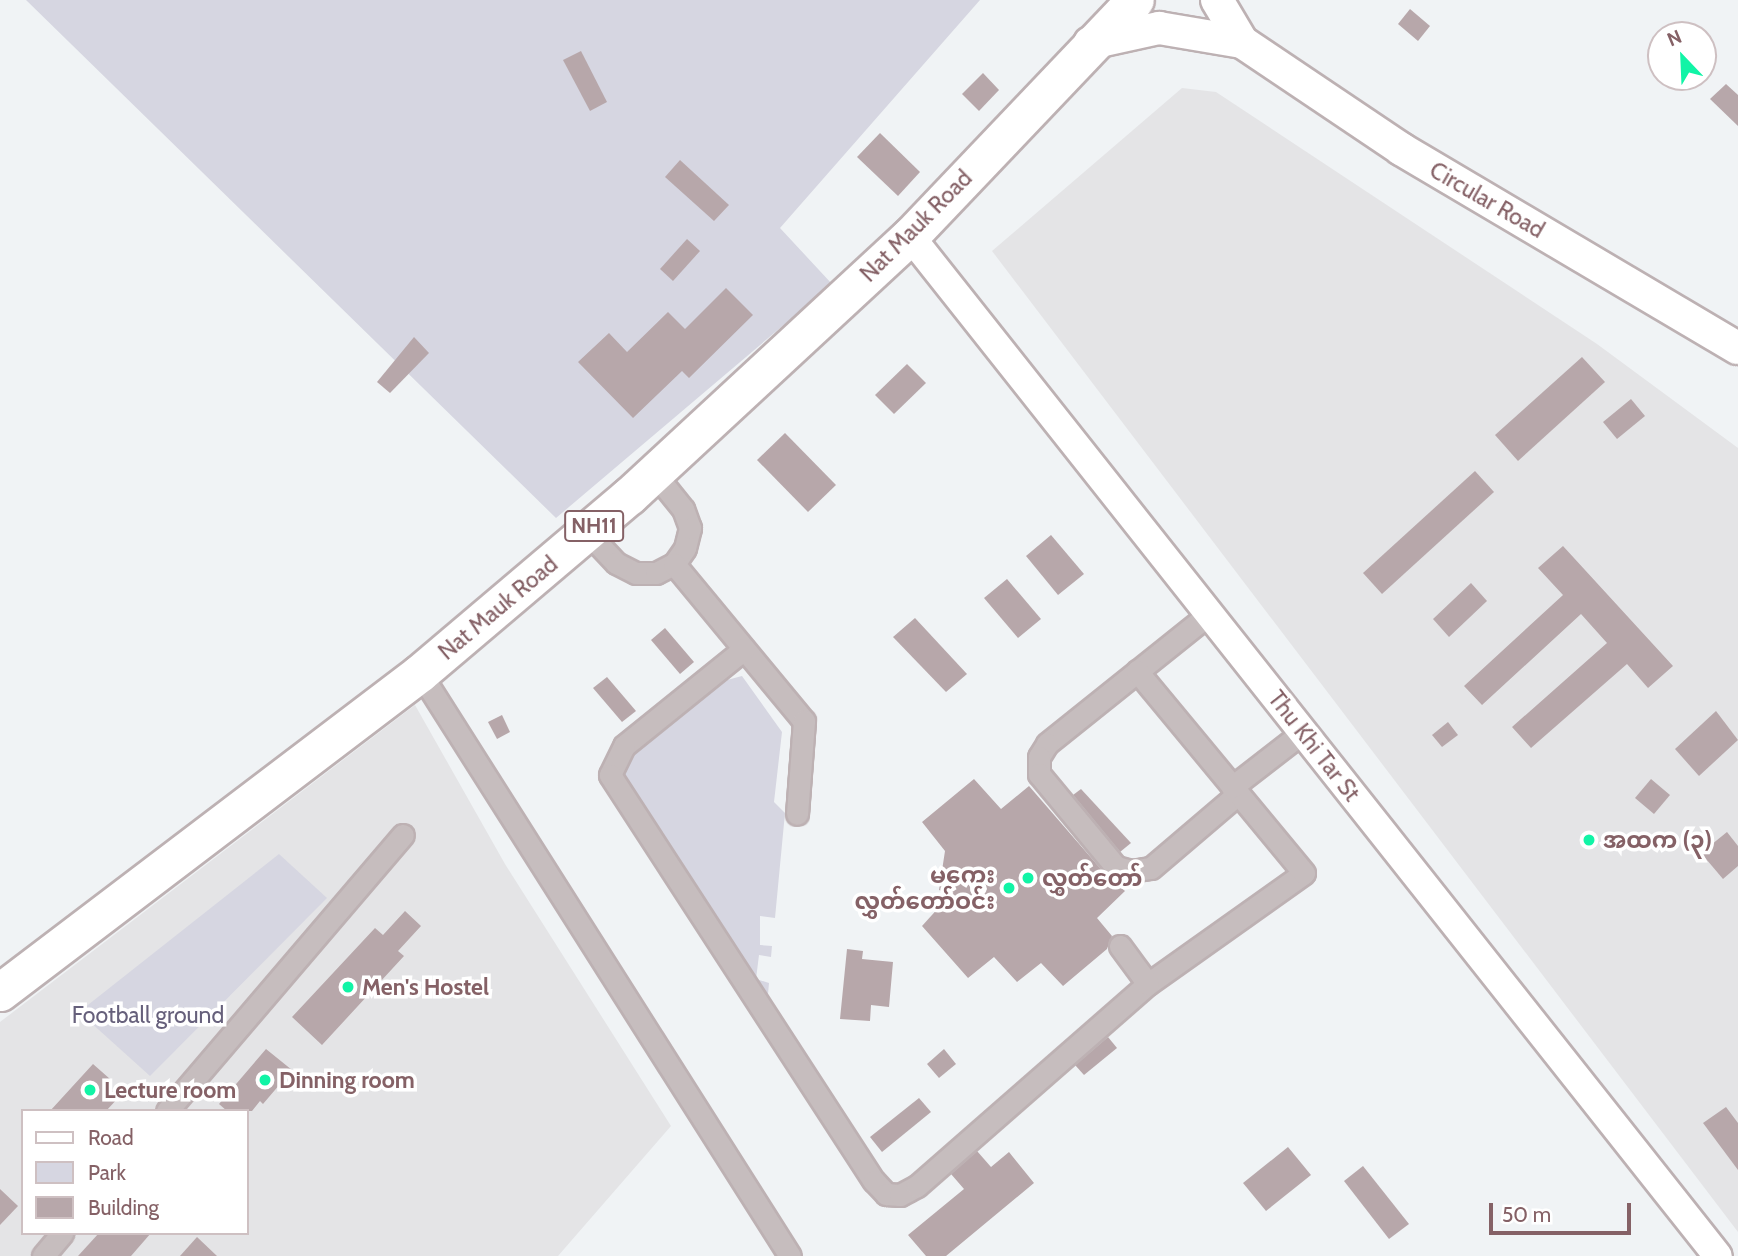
<!DOCTYPE html>
<meta charset="utf-8">
<style>
body{margin:0}
#map{position:relative;width:1738px;height:1256px;overflow:hidden;background:#f0f3f5;font-family:Cabin,"Noto Sans Myanmar",sans-serif}
div>[style]{position:absolute}
[style*='--x']{left:calc(var(--x)*1px);top:calc(var(--y)*1px);width:calc(var(--w)*1px);rotate:calc(var(--a)*1deg)}
.built>*{inset:0;background:#e4e4e6}
.green>*{inset:0;background:#d6d6e1}
.building>*{inset:0;background:#b7a7aa}
.roads{filter:drop-shadow(2px 0 #bdb1b3) drop-shadow(-2px 0 #bdb1b3) drop-shadow(0 2px #bdb1b3) drop-shadow(0 -2px #bdb1b3)}
.street>*{height:21px;margin:-10.5px;padding:0 10.5px;transform-origin:10.5px;border-radius:10.5px;background:#c6bdbe}
.secondary>*{height:28px;margin:-14px;padding:0 14px;transform-origin:14px;border-radius:14px;background:#fff}
.primary>*{height:32px;margin:-16px;padding:0 16px;transform-origin:16px;border-radius:16px;background:#fff}
.highway>*{height:37px;margin:-18.5px;padding:0 18.5px;transform-origin:18.5px;border-radius:18.5px;background:#fff}
.dots>*{width:19px;height:19px;translate:-50% -50%;box-sizing:border-box;border:4px solid #fff;border-radius:50%}
span{translate:-50% -50%;white-space:nowrap;text-align:center;line-height:1.15;-webkit-text-stroke:7px #fff;paint-order:stroke}
.shield-label span{padding:2px 5px;background:#fff;border:2px solid;border-radius:5px;-webkit-text-stroke-width:0}
.shield-label{font-size:21px;color:#856166;font-weight:700}
.street-label{font-size:23px;color:#856166}
.poi-label{font-size:23px;color:#856166;font-weight:700}
.left{translate:0 -50%;text-align:left}
.right{translate:-100% -50%;text-align:right}
.park-label{font-size:23px;color:#66607b}
.legend{position:absolute;left:21px;top:1109px;width:228px;height:126px;box-sizing:border-box;background:#fff;border:2px solid #cec0c2;margin:0;padding:9px 12px;list-style:none;font-size:21px;color:#856166}
.legend li{display:flex;align-items:center;gap:14px;height:35px}
.legend b{width:35px;border:2px solid #cec0c2}
.north{position:absolute;left:1647px;top:21px;width:70px;height:70px;box-sizing:border-box;background:#fff;border:2px solid #cec0c2;border-radius:50%;rotate:337deg;font-size:19px;font-weight:700;line-height:28px;text-align:center;color:#856166}
.north::after{content:'';display:block;margin:auto;width:24px;height:32px;background:#11f4a6;clip-path:polygon(50% 0,100% 100%,50% 72%,0 100%)}
.scale{position:absolute;left:1489px;top:1203px;width:142px;height:32px;box-sizing:border-box;border:4px solid #856166;border-top:0;padding-left:9px;font-size:21px;line-height:24px;white-space:nowrap;color:#856166;-webkit-text-stroke:5px #fff;paint-order:stroke}
</style>
<div id="map">
<div class="built">
<i style="clip-path:polygon(1182px 88px,1216px 92px,1597px 344px,1738px 448px,1738px 1232px,992px 251px)"></i>
<i style="clip-path:polygon(evenodd,415px 705px,505px 864px,671px 1126px,558px 1256px,0 1256px,0 1022px,415px 705px,23px 1111px,247px 1111px,247px 1233px,23px 1233px,23px 1111px)"></i>
</div>
<div class="green">
<i style="clip-path:polygon(26px 0,980px 0,780px 228px,832px 284px,556px 518px)"></i>
<i style="clip-path:polygon(742px 676px,782px 732px,774px 802px,785px 813px,775px 918px,760px 916px,760px 945px,772px 946px,771px 957px,759px 955px,756px 979px,769px 983px,768px 994px,762px 997px,626px 782px,624px 771px,628px 758px,727px 680px)"></i>
<i style="clip-path:polygon(279px 854px,327px 898px,150px 1076px,79px 1012px)"></i>
</div>
<div class="building">
<i style="clip-path:polygon(1410px 9px,1430px 26px,1418px 41px,1398px 24px)"></i>
<i style="clip-path:polygon(581px 51px,607px 102px,590px 111px,563px 60px)"></i>
<i style="clip-path:polygon(983px 73px,999px 90px,979px 111px,962px 94px)"></i>
<i style="clip-path:polygon(1726px 84px,1738px 95px,1738px 126px,1710px 99px)"></i>
<i style="clip-path:polygon(880px 133px,920px 172px,898px 196px,857px 157px)"></i>
<i style="clip-path:polygon(680px 160px,729px 205px,714px 221px,665px 177px)"></i>
<i style="clip-path:polygon(687px 239px,700px 251px,673px 281px,660px 269px)"></i>
<i style="clip-path:polygon(726px 288px,753px 315px,689px 378px,682px 371px,633px 418px,578px 362px,609px 333px,627px 352px,668px 312px,685px 329px)"></i>
<i style="clip-path:polygon(414px 337px,429px 353px,390px 393px,377px 382px)"></i>
<i style="clip-path:polygon(1582px 357px,1605px 382px,1518px 461px,1495px 435px)"></i>
<i style="clip-path:polygon(907px 364px,926px 383px,894px 414px,875px 395px)"></i>
<i style="clip-path:polygon(1631px 399px,1645px 416px,1617px 439px,1603px 422px)"></i>
<i style="clip-path:polygon(785px 433px,836px 485px,808px 512px,757px 460px)"></i>
<i style="clip-path:polygon(1475px 471px,1494px 492px,1382px 594px,1363px 573px)"></i>
<i style="clip-path:polygon(1051px 535px,1084px 574px,1058px 595px,1026px 556px)"></i>
<i style="clip-path:polygon(1563px 546px,1673px 666px,1648px 688px,1627px 664px,1531px 748px,1512px 727px,1607px 643px,1581px 614px,1482px 705px,1464px 686px,1563px 595px,1538px 568px)"></i>
<i style="clip-path:polygon(1007px 579px,1041px 619px,1018px 638px,984px 598px)"></i>
<i style="clip-path:polygon(1471px 583px,1487px 601px,1449px 637px,1433px 619px)"></i>
<i style="clip-path:polygon(915px 618px,967px 674px,946px 692px,893px 637px)"></i>
<i style="clip-path:polygon(665px 628px,694px 662px,680px 674px,651px 640px)"></i>
<i style="clip-path:polygon(607px 677px,636px 711px,622px 722px,593px 688px)"></i>
<i style="clip-path:polygon(1716px 711px,1738px 740px,1699px 776px,1675px 749px)"></i>
<i style="clip-path:polygon(502px 715px,510px 732px,497px 739px,488px 722px)"></i>
<i style="clip-path:polygon(1448px 722px,1458px 735px,1442px 747px,1432px 735px)"></i>
<i style="clip-path:polygon(974px 779px,1001px 809px,1029px 786px,1106px 875px,1125px 891px,1097px 918px,1112px 936px,1107px 949px,1063px 986px,1041px 963px,1017px 982px,994px 957px,968px 978px,922px 926px,951px 894px,939px 890px,945px 851px,922px 822px)"></i>
<i style="clip-path:polygon(1651px 779px,1670px 795px,1654px 814px,1635px 798px)"></i>
<i style="clip-path:polygon(1081px 789px,1131px 843px,1120px 852px,1073px 795px)"></i>
<i style="clip-path:polygon(1727px 832px,1738px 846px,1738px 866px,1723px 879px,1701px 853px)"></i>
<i style="clip-path:polygon(405px 911px,421px 926px,398px 951px,404px 956px,322px 1045px,292px 1017px,375px 928px,383px 935px)"></i>
<i style="clip-path:polygon(847px 949px,863px 951px,862px 959px,893px 962px,889px 1007px,871px 1005px,870px 1021px,840px 1019px)"></i>
<i style="clip-path:polygon(1108px 1037px,1117px 1048px,1084px 1075px,1075px 1065px)"></i>
<i style="clip-path:polygon(266px 1049px,292px 1070px,263px 1104px,260px 1101px,252px 1111px,227px 1111px,219px 1104px)"></i>
<i style="clip-path:polygon(944px 1049px,956px 1064px,939px 1078px,927px 1064px)"></i>
<i style="clip-path:polygon(93px 1064px,110px 1079px,105px 1084px,119px 1097px,106px 1111px,50px 1111px)"></i>
<i style="clip-path:polygon(919px 1098px,931px 1112px,882px 1152px,870px 1137px)"></i>
<i style="clip-path:polygon(1726px 1107px,1738px 1123px,1738px 1170px,1703px 1123px)"></i>
<i style="clip-path:polygon(1288px 1147px,1311px 1175px,1266px 1211px,1243px 1183px)"></i>
<i style="clip-path:polygon(977px 1151px,991px 1167px,1009px 1152px,1034px 1183px,946px 1256px,926px 1256px,908px 1235px,964px 1189px,951px 1174px)"></i>
<i style="clip-path:polygon(1363px 1166px,1409px 1224px,1389px 1239px,1344px 1181px)"></i>
<i style="clip-path:polygon(0 1189px,18px 1206px,0 1225px)"></i>
<i style="clip-path:polygon(99px 1233px,151px 1233px,131px 1256px,78px 1256px)"></i>
<i style="clip-path:polygon(197px 1237px,217px 1256px,180px 1256px)"></i>
</div>
<div class="roads">
<div class="street">
<i style="--x:587;--y:532;--w:42;--a:46.9"></i>
<i style="--x:616;--y:563;--w:22;--a:27"></i>
<i style="--x:636;--y:573;--w:20;--a:0"></i>
<i style="--x:656;--y:573;--w:20;--a:-27"></i>
<i style="--x:674;--y:564;--w:19;--a:-55"></i>
<i style="--x:685;--y:548;--w:21;--a:-76"></i>
<i style="--x:690;--y:528;--w:20;--a:-110"></i>
<i style="--x:683;--y:509;--w:46;--a:-128.9"></i>
<i style="--x:674;--y:564;--w:204;--a:50.4"></i>
<i style="--x:804;--y:721;--w:93;--a:94.3"></i>
<i style="--x:1209;--y:614;--w:208;--a:141.3"></i>
<i style="--x:1047;--y:744;--w:15;--a:122"></i>
<i style="--x:1039;--y:757;--w:17;--a:90"></i>
<i style="--x:1039;--y:774;--w:121;--a:50.4"></i>
<i style="--x:1116;--y:867;--w:16;--a:15"></i>
<i style="--x:1131;--y:871;--w:20;--a:-9"></i>
<i style="--x:1151;--y:868;--w:114;--a:-40.4"></i>
<i style="--x:744;--y:649;--w:154;--a:141.1"></i>
<i style="--x:624;--y:746;--w:32;--a:116"></i>
<i style="--x:610;--y:775;--w:484;--a:57"></i>
<i style="--x:874;--y:1181;--w:18;--a:47"></i>
<i style="--x:886;--y:1194;--w:14;--a:4"></i>
<i style="--x:900;--y:1195;--w:19;--a:-28"></i>
<i style="--x:917;--y:1186;--w:307;--a:-41.2"></i>
<i style="--x:1148;--y:984;--w:191;--a:-35.4"></i>
<i style="--x:1304;--y:873;--w:262;--a:-129.6"></i>
<i style="--x:420;--y:673;--w:690;--a:57.6"></i>
<i style="--x:1232;--y:787;--w:90;--a:-37.8"></i>
<i style="--x:1120;--y:946;--w:47;--a:53.6"></i>
<i style="--x:167;--y:1111;--w:363;--a:-49.5"></i>
<i style="--x:43;--y:1256;--w:30;--a:-50"></i>
</div>
<div class="secondary">
<i style="--x:910;--y:236;--w:1301;--a:51.62"></i>
</div>
<div class="primary">
<i style="--x:1217;--y:0;--w:49;--a:59.2"></i>
<i style="--x:1090;--y:43;--w:71;--a:-12.3"></i>
<i style="--x:1159;--y:28;--w:84;--a:9.6"></i>
<i style="--x:1242;--y:42;--w:192;--a:33.9"></i>
<i style="--x:1401;--y:149;--w:391;--a:30.6"></i>
</div>
<div class="highway">
<i style="--x:0;--y:992;--w:527;--a:-37.22"></i>
<i style="--x:420;--y:673;--w:274;--a:-40.3"></i>
<i style="--x:629;--y:496;--w:383;--a:-42.8"></i>
<i style="--x:910;--y:236;--w:326;--a:-46.4"></i>
</div>
</div>
<div class="dots">
<i style="left:1589px;top:840px;background:#11f4a6"></i>
<i style="left:1028px;top:878px;background:#11f4a6"></i>
<i style="left:1009px;top:888px;background:#11f4a6"></i>
<i style="left:348px;top:987px;background:#11f4a6"></i>
<i style="left:265px;top:1080px;background:#11f4a6"></i>
<i style="left:90px;top:1090px;background:#11f4a6"></i>
</div>
<div class="shield-label">
<span style="left:594px;top:526px">NH11</span>
</div>
<div class="street-label">
<span style="left:1487px;top:200px;rotate:30deg">Circular Road</span>
<span style="left:916px;top:226px;rotate:-45deg">Nat Mauk Road</span>
<span style="left:498px;top:608px;rotate:-40deg">Nat Mauk Road</span>
<span style="left:1314px;top:746px;rotate:52deg">Thu Khi Tar St</span>
</div>
<div class="poi-label">
<span class="left" style="left:1603px;top:840px">အထက (၃)</span>
<span class="right" style="left:995px;top:888px">မကွေး<br>လွှတ်တော်ဝင်း</span>
<span class="left" style="left:1042px;top:878px">လွှတ်တော်</span>
<span class="left" style="left:362px;top:987px">Men's Hostel</span>
<span class="left" style="left:279px;top:1080px">Dinning room</span>
<span class="left" style="left:104px;top:1090px">Lecture room</span>
</div>
<div class="park-label">
<span style="left:148px;top:1015px">Football ground</span>
</div>
<ul class="legend">
<li><b style="height:9px;background:#fff"></b>Road</li>
<li><b style="height:19px;background:#d6d6e1"></b>Park</li>
<li><b style="height:19px;background:#b7a7aa"></b>Building</li>
</ul>
<div class="north">N</div>
<div class="scale">50 m</div>
</div>
